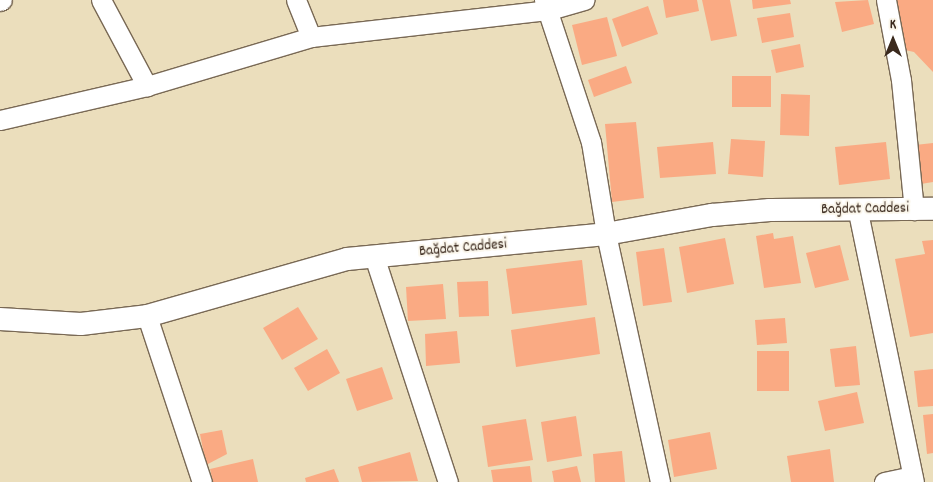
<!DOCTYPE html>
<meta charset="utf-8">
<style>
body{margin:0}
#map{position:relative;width:933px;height:482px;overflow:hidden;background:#ebdebc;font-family:Dekko,sans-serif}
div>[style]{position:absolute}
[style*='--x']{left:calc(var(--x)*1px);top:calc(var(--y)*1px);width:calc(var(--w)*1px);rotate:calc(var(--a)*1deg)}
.building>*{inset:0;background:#faaa83}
.roads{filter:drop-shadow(1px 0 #796955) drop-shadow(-1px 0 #796955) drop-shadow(0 1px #796955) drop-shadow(0 -1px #796955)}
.minor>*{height:19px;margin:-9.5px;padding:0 9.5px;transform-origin:9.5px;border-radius:9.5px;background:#fff}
.tertiary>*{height:22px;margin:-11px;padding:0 11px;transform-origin:11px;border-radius:11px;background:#fff}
span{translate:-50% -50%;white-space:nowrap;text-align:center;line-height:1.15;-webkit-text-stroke:4px #fbf7ec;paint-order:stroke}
.street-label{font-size:15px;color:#3b2a1e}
.north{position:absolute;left:868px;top:15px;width:50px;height:50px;-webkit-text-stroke:4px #fbf7ec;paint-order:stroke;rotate:0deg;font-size:14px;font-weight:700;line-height:20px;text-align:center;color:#3b2a1e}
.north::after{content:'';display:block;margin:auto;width:18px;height:22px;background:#3b2a1e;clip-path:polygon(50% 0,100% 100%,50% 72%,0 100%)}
</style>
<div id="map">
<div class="building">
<i style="clip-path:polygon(663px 0,697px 0,699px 11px,666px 18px)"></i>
<i style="clip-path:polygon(702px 0,730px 0,737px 36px,711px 41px)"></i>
<i style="clip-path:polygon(752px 0,790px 0,791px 4px,753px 9px)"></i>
<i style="clip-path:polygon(868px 0,874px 24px,842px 32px,835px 2px)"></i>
<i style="clip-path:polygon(895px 0,933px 0,933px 72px,914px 52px,905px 50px)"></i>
<i style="clip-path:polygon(648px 6px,658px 34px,622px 47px,612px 19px)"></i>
<i style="clip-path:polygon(790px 13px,794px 37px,762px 43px,757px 18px)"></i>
<i style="clip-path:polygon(607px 17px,617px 56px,582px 65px,572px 25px)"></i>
<i style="clip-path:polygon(800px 44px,804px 67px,776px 73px,771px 50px)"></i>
<i style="clip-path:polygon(626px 66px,632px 83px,594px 97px,588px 80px)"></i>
<i style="clip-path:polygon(732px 76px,771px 76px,771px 107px,732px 107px)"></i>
<i style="clip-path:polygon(781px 94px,810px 95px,809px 136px,780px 135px)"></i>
<i style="clip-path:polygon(636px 122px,644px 198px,612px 202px,605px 124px)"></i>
<i style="clip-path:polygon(731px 139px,765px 141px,763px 177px,728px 174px)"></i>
<i style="clip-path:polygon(713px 142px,716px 174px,660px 178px,657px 147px)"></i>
<i style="clip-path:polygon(886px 142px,890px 179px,839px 185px,835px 147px)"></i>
<i style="clip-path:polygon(933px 143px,933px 182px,921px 184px,915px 145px)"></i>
<i style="clip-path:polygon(773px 233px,774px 239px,793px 236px,801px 283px,764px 288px,756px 236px)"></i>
<i style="clip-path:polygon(725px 238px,734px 284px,687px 293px,679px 247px)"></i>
<i style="clip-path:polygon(933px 240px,933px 333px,910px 337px,895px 259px,925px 254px,922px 241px)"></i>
<i style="clip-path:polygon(840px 245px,849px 280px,815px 288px,806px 253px)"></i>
<i style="clip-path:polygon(664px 248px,672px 302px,643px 306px,636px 252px)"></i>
<i style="clip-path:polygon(582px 260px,587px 305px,512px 314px,506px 269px)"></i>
<i style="clip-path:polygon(488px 281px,489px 316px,459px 317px,457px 282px)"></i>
<i style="clip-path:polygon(443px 284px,446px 319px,408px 321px,406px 287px)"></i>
<i style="clip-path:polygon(298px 307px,318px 339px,282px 360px,263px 328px)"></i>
<i style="clip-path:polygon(595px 317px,600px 354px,516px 367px,511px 330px)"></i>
<i style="clip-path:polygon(785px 318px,787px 343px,757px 345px,755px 320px)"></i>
<i style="clip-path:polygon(457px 331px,460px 363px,426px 366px,425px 334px)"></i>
<i style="clip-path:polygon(856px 346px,860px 385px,835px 387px,830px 349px)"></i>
<i style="clip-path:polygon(327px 349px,340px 373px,308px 391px,294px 368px)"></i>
<i style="clip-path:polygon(757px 351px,789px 351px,789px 391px,757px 391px)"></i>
<i style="clip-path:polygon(382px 367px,393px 399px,357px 411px,346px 379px)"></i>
<i style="clip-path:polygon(933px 369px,933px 406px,918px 407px,914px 371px)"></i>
<i style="clip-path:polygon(857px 392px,864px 423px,825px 431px,818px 401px)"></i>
<i style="clip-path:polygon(933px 414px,933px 453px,927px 454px,923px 415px)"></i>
<i style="clip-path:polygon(576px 416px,582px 456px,547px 462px,541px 422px)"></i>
<i style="clip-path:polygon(526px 419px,533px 460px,488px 467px,482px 426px)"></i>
<i style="clip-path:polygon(222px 430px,227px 454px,206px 465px,200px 434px)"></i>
<i style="clip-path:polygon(710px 432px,717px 469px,674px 477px,668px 440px)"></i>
<i style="clip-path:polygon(830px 449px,834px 482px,791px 482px,787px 456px)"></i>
<i style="clip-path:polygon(622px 451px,625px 482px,595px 482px,593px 454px)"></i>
<i style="clip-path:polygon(410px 452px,418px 481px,362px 482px,358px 467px)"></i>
<i style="clip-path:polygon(253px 459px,258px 482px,213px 482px,210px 469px)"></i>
<i style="clip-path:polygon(530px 466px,532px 482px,493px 482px,491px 470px)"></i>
<i style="clip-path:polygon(577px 466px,581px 482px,554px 482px,552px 471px)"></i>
<i style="clip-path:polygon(334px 469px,339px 482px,306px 482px,305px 478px)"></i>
</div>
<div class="roads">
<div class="minor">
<i style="--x:101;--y:0;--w:98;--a:61.9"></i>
<i style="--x:296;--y:0;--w:40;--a:68"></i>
<i style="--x:544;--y:0;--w:150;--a:71.7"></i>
<i style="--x:591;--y:142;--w:93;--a:80.7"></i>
<i style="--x:606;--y:234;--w:254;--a:77.7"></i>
<i style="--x:886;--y:0;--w:81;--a:79.4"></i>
<i style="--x:901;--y:80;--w:131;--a:84.3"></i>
<i style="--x:0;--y:1;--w:2;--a:-27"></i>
<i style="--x:0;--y:120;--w:151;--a:-13"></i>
<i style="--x:147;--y:86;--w:171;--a:-16.6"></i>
<i style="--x:311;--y:37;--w:240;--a:-6.5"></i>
<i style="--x:549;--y:10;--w:37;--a:-16"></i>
<i style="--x:858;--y:212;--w:276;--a:78.3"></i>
<i style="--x:374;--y:256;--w:238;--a:71.9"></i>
<i style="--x:147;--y:316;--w:175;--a:71.7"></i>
<i style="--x:884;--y:482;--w:29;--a:-12"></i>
</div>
<div class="tertiary">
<i style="--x:0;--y:319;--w:81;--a:3.5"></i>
<i style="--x:81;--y:324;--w:66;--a:-6.9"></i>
<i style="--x:147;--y:316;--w:208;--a:-15.9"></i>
<i style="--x:347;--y:259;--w:260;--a:-5.5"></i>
<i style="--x:606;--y:234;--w:108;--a:-10.2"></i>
<i style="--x:712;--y:215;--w:58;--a:-4.9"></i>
<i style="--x:770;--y:210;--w:163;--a:-0.4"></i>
</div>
</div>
<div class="street-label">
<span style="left:865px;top:210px;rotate:-1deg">Bağdat Caddesi</span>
<span style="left:463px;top:249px;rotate:-5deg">Bağdat Caddesi</span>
</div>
<div class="north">K</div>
</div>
